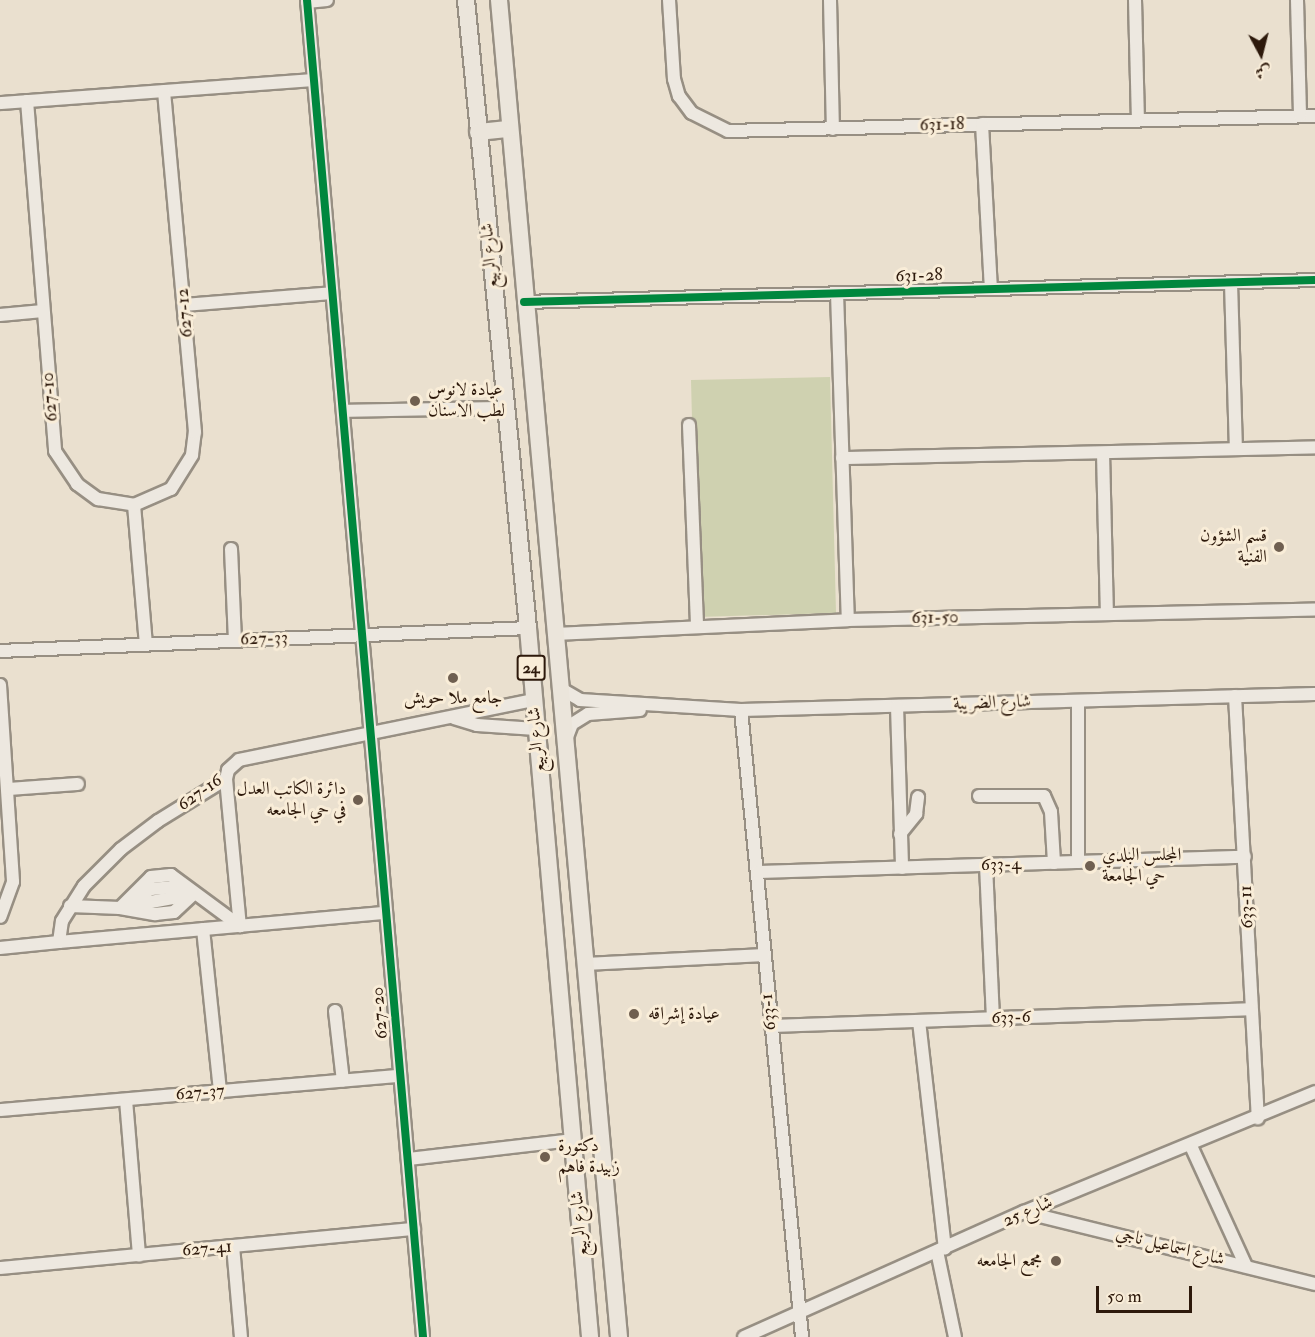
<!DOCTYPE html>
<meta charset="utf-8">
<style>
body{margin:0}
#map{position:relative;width:1315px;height:1337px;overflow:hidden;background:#eae0cf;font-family:"IM FELL Double Pica",Amiri,serif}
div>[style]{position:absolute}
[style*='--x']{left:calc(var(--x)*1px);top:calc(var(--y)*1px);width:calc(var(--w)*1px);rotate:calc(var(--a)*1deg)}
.green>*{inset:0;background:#cfd1b0}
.roads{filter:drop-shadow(2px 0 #978f83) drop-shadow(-2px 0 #978f83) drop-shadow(0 2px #978f83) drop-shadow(0 -2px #978f83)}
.minor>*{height:12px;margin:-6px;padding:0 6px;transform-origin:6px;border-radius:6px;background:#ede8e0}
.major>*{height:16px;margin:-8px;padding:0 8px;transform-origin:8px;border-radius:8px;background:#ebe5db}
.cycleway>*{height:8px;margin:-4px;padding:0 4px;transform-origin:4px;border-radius:4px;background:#00873e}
.dots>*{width:16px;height:16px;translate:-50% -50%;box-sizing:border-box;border:3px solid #f9edd8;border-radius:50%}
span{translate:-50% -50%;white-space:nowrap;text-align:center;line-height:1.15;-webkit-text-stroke:6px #f9edd8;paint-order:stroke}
.shield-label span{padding:2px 4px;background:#f9edd8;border:2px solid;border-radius:4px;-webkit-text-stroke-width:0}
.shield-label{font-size:16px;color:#2d190b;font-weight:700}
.street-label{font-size:18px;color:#2d190b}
.poi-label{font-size:18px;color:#2d190b}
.left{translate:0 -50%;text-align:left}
.right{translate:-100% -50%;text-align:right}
.north{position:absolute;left:1231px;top:24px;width:60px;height:60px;-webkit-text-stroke:4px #f9edd8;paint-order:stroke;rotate:173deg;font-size:16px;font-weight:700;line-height:24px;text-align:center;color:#2d190b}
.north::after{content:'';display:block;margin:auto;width:21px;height:27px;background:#2d190b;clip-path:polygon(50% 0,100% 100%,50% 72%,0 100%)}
.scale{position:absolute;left:1096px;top:1286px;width:96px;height:27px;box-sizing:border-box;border:3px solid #2d190b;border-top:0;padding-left:8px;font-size:18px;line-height:21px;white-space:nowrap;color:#2d190b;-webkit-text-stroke:4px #f9edd8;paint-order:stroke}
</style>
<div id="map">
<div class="green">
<i style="clip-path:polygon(830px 377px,836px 613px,697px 617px,691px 380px)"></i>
</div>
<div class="roads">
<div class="minor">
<i style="--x:307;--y:0;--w:1342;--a:85.04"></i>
<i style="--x:669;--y:0;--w:79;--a:86.4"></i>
<i style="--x:674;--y:79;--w:18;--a:74"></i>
<i style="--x:679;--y:96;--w:21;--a:53"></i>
<i style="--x:692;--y:113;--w:40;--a:26.6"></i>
<i style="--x:728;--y:131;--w:587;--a:-1.46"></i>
<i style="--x:830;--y:0;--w:129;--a:88.7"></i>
<i style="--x:1135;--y:0;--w:120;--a:88.6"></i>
<i style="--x:1297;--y:0;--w:116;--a:88.5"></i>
<i style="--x:307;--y:2;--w:20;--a:-6"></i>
<i style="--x:27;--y:101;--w:351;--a:85.4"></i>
<i style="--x:55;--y:451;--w:40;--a:56"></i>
<i style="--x:77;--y:484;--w:26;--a:36"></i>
<i style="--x:98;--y:499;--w:36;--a:9"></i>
<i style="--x:134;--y:505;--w:140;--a:85.1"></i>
<i style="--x:0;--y:103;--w:315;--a:-4.2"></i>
<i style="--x:982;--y:124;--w:165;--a:86.9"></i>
<i style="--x:1231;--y:283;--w:165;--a:88.3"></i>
<i style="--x:837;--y:293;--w:327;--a:88.1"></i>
<i style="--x:524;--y:302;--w:791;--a:-1.59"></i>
<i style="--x:184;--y:305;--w:148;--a:-4.6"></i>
<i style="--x:0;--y:315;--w:43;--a:-5.3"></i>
<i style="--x:343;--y:411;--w:162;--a:-1.1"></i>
<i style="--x:689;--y:425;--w:202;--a:87.7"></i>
<i style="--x:1103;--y:453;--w:160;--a:88.6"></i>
<i style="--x:842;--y:458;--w:473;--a:-1.3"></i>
<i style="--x:134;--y:505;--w:40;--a:-23.4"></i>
<i style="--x:171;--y:489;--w:40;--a:-58"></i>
<i style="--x:192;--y:455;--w:23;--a:-83"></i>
<i style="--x:195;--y:432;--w:342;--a:-95.2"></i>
<i style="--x:231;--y:549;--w:92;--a:87.5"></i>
<i style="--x:555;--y:634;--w:293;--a:-2.7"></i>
<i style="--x:848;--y:620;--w:467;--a:-1.3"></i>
<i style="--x:0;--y:651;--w:529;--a:-2.49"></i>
<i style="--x:0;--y:685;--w:197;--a:86.2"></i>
<i style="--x:13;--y:882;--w:37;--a:110"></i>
<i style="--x:563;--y:690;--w:20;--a:30"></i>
<i style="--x:580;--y:700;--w:161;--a:3.6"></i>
<i style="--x:741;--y:710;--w:574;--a:-1.6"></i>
<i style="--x:1235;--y:696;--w:423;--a:86.9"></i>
<i style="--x:1078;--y:701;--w:161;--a:90"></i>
<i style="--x:897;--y:706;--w:162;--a:88.2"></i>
<i style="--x:741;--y:710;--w:630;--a:84.44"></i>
<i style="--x:454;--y:718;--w:24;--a:17"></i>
<i style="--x:477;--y:725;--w:59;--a:3.9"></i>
<i style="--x:567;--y:737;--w:14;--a:-69"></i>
<i style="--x:572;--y:724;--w:19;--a:-32"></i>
<i style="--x:588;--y:714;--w:52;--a:-4.4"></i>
<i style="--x:226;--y:779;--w:148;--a:84.6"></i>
<i style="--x:8;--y:789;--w:70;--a:-4.1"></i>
<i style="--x:979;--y:796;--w:65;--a:0"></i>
<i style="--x:1044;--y:796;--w:17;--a:66"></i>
<i style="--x:1051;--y:812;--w:51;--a:86.6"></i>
<i style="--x:900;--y:834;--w:26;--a:-51"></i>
<i style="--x:916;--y:814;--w:17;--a:-83"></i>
<i style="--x:986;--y:865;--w:153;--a:87.4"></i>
<i style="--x:757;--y:872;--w:488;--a:-1.8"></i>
<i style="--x:137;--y:897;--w:16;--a:-30"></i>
<i style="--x:151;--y:889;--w:21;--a:-5"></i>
<i style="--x:172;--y:887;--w:15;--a:20"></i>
<i style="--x:70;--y:906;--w:50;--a:2.3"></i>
<i style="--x:120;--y:908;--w:36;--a:10"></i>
<i style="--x:155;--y:914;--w:19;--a:-6"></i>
<i style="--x:174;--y:912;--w:26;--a:-43"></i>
<i style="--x:129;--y:906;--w:61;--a:-10.4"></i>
<i style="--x:120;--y:908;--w:44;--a:-45"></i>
<i style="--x:151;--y:877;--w:20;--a:-6"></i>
<i style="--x:171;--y:875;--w:86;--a:36.5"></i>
<i style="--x:203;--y:929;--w:164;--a:84"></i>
<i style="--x:59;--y:942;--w:328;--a:-5.1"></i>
<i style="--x:0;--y:948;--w:59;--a:-5.8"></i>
<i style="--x:59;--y:942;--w:21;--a:-82"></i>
<i style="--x:62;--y:921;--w:41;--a:-57.8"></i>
<i style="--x:84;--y:886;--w:52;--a:-45"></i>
<i style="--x:121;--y:849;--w:46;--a:-37.1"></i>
<i style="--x:158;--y:821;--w:80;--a:-31.7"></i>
<i style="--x:226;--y:779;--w:9;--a:-77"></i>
<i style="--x:228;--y:770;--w:15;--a:-42"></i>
<i style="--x:239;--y:760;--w:300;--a:-11.5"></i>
<i style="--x:586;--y:964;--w:178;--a:-2.9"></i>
<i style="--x:335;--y:1011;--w:70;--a:83.5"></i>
<i style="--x:919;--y:1021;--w:229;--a:83.5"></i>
<i style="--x:771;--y:1026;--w:480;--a:-2"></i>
<i style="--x:126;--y:1100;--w:156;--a:85.2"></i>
<i style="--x:0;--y:1110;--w:401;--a:-4.9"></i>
<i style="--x:1191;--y:1146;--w:132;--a:65.4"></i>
<i style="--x:408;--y:1159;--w:165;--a:-6.6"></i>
<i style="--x:1024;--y:1212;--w:300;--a:13.9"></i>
<i style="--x:233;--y:1246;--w:91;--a:85"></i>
<i style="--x:937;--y:1251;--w:88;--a:78.2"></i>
<i style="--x:0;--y:1268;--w:416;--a:-5.4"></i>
<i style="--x:744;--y:1337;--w:307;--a:-24.1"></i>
<i style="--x:1024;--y:1212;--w:315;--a:-22.4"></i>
</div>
<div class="major">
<i style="--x:466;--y:0;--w:631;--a:84.36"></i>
<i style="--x:528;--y:628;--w:712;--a:85"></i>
<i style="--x:499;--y:0;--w:1342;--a:84.87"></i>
<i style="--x:478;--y:132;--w:31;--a:-6"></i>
</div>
</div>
<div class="cycleway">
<i style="--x:307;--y:0;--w:1342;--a:85.04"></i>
<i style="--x:524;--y:302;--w:791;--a:-1.59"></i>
</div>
<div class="dots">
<i style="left:415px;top:401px;background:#6f5f50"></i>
<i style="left:1279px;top:547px;background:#6f5f50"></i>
<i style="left:453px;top:678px;background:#6f5f50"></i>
<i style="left:358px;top:800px;background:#6f5f50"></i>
<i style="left:1090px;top:866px;background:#6f5f50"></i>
<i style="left:634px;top:1014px;background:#6f5f50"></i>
<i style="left:545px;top:1157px;background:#6f5f50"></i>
<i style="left:1056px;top:1261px;background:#6f5f50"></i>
</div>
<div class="shield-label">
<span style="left:531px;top:668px">24</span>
</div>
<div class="street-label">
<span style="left:942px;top:125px;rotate:-2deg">631-18</span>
<span style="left:490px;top:256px;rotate:-95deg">شارع الربيع</span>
<span style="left:919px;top:276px;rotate:-2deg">631-28</span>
<span style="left:185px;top:313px;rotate:-95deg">627-12</span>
<span style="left:50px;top:397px;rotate:-95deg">627-10</span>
<span style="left:935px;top:618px;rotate:-1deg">631-50</span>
<span style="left:264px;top:639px;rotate:-2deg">627-33</span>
<span style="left:992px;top:703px;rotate:-2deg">شارع الضريبة</span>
<span style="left:537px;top:740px;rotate:-95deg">شارع الربيع</span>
<span style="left:200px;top:793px;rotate:-35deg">627-16</span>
<span style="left:1001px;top:865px;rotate:-2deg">633-4</span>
<span style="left:1247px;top:907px;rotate:-92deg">633-11</span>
<span style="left:769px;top:1012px;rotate:-96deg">633-1</span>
<span style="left:380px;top:1013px;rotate:-95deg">627-20</span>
<span style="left:1011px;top:1018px;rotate:-2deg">633-6</span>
<span style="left:200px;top:1093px;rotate:-5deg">627-37</span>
<span style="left:1028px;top:1212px;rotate:-23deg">شارع 25</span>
<span style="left:580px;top:1224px;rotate:-95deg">شارع الربيع</span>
<span style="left:1170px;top:1247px;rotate:14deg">شارع اسماعيل ناجي</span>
<span style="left:207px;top:1249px;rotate:-5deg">627-41</span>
</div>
<div class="poi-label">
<span class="left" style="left:428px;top:401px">عيادة لانوس<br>لطب الاسنان</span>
<span class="right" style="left:1267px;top:547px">قسم الشؤون<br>الفنية</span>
<span style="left:453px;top:698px">جامع ملا حويش</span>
<span class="right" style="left:346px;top:800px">دائرة الكاتب العدل<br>في حي الجامعه</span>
<span class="left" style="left:1102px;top:866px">المجلس البلدي<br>حي الجامعة</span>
<span class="left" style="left:648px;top:1014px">عيادة إشراقه</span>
<span class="left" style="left:558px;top:1157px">دكتورة<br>زبيدة فاهم</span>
<span class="right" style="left:1042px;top:1261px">مجمع الجامعه</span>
</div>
<div class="north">ش</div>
<div class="scale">50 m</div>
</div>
